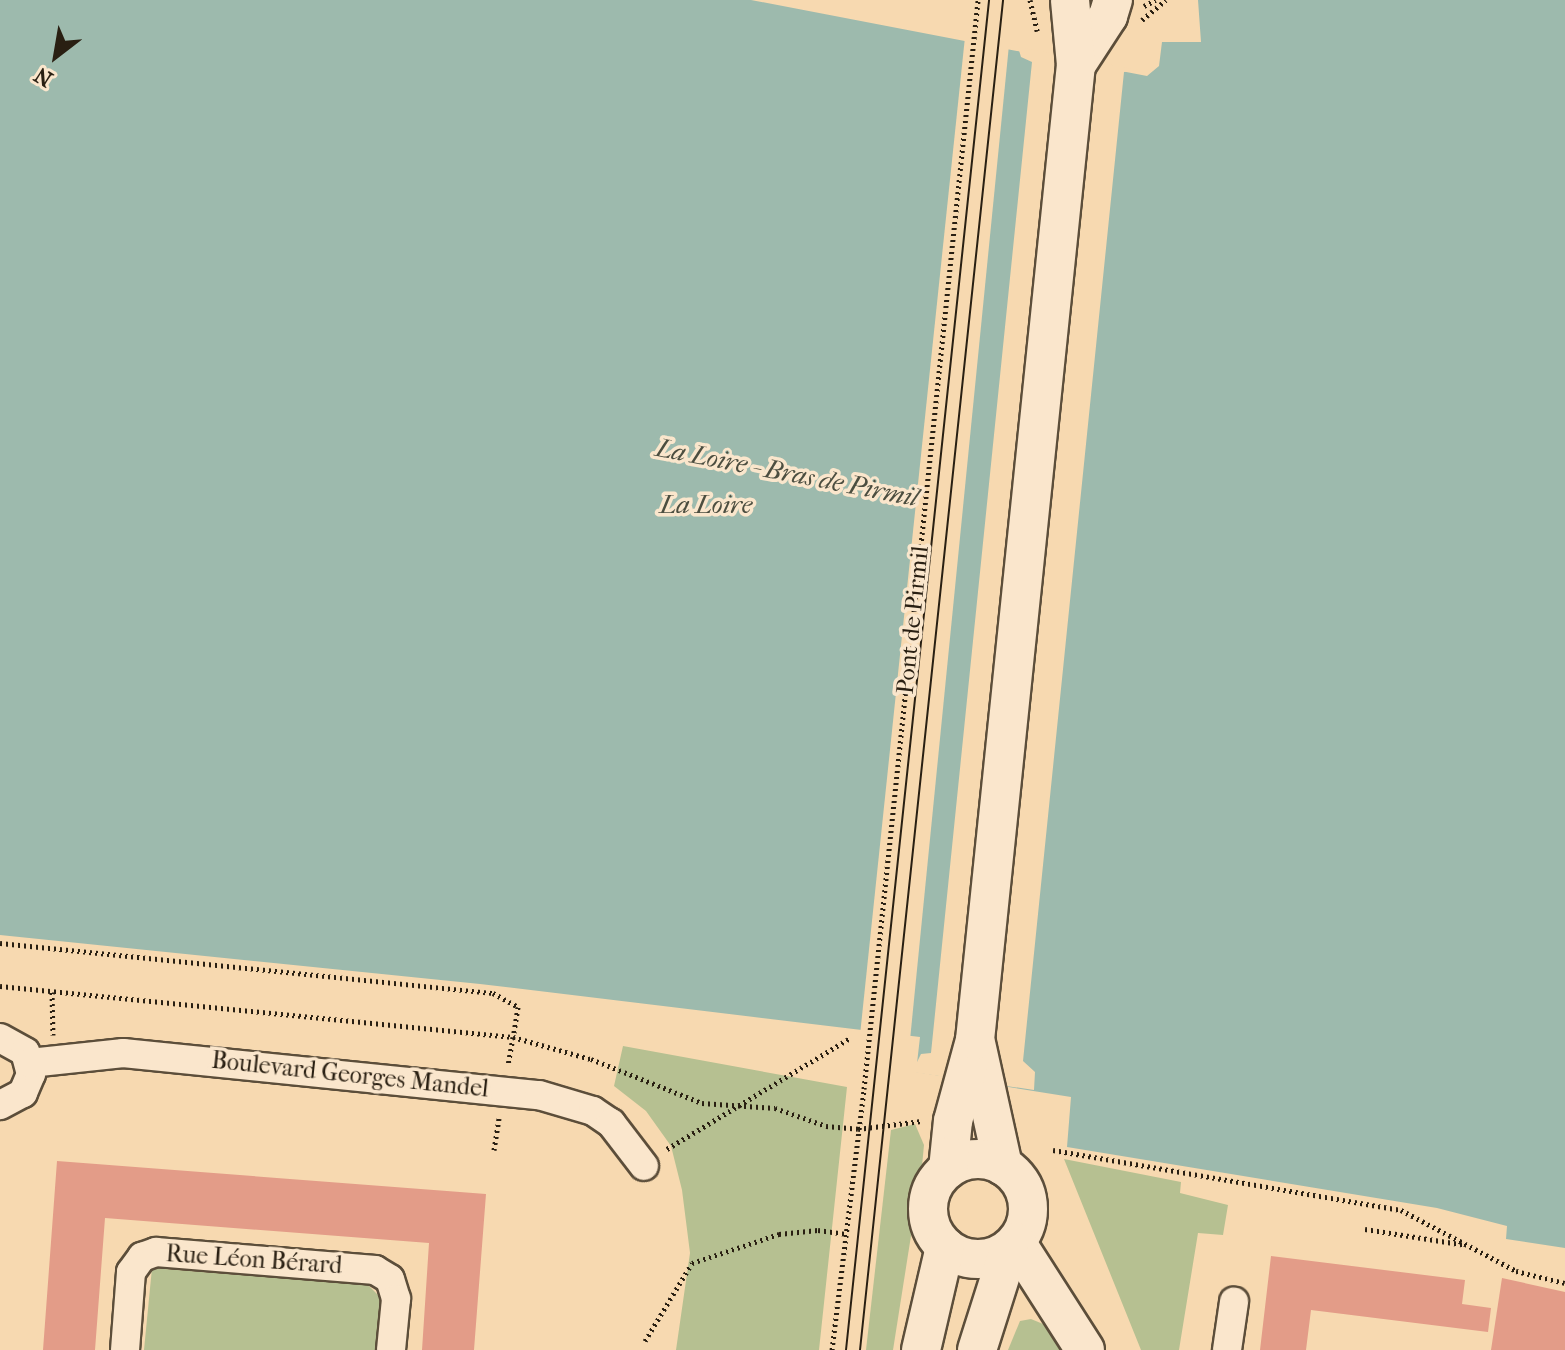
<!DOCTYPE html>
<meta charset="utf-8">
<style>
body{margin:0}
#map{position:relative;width:1565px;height:1350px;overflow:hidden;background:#f7d9b0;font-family:"IM FELL French Canon",serif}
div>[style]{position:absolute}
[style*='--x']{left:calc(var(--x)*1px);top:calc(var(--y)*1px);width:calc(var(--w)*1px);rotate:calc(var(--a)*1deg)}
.green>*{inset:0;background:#b6c091}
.water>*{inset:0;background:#9dbaad}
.pier>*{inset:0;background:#f7d9b0}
.building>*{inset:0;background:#e39c88}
.path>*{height:5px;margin-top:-2.5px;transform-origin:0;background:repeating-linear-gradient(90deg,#291f12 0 2px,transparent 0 6px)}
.roads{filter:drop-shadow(2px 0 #5c4e3a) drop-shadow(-2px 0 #5c4e3a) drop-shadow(0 2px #5c4e3a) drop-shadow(0 -2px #5c4e3a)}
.minor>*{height:28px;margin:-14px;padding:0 14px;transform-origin:14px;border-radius:14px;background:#fae6cc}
.secondary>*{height:38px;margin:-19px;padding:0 19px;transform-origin:19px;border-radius:19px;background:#fae6cc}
.secondary>.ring{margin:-19px;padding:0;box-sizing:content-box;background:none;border:38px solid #fae6cc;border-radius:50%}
.tram>*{height:2px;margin:-1px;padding:0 1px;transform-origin:1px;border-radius:1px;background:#291f12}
span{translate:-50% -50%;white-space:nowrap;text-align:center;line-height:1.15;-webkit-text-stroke:7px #fae6cc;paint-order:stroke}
.street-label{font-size:24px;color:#291f12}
.water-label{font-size:26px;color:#4c4e40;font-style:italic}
.north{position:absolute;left:16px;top:16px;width:80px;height:80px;-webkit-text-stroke:6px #fae6cc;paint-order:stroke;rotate:211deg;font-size:22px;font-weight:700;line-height:32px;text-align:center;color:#291f12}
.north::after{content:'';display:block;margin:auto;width:28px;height:36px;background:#291f12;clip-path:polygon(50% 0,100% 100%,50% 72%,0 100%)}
</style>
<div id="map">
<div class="green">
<i style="clip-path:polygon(623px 1046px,847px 1087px,819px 1350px,676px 1350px,690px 1253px,682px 1190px,671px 1146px,646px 1111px,614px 1086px)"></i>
<i style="clip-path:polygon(915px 1124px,924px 1145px,922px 1166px,893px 1350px,866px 1350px,891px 1130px)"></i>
<i style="clip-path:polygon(1064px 1159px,1181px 1182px,1180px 1193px,1228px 1205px,1223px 1235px,1198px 1233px,1179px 1350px,1141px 1350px)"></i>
<i style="clip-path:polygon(152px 1268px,368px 1285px,386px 1303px,382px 1350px,144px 1350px)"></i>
<i style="clip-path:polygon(1031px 1319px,1043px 1324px,1061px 1350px,1008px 1350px,1020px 1321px)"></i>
</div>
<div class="water">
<i style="clip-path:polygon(0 0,751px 0,1147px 76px,1159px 66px,1162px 42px,1201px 42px,1198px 0,1565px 0,1565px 1248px,1506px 1239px,1507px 1226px,1437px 1208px,1067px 1147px,1071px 1097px,916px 1072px,920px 1037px,480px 984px,0 935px)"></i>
</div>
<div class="pier">
<i style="clip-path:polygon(965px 37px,1009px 45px,910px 1040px,860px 1035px)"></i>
<i style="clip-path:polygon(1018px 47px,1138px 70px,1124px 72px,1023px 1061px,1035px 1072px,1034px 1090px,912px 1072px,921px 1054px,931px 1053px,1032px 62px,1021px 57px)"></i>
</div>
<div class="building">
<i style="clip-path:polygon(57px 1161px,486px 1194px,474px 1350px,422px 1350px,429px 1243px,105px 1218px,95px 1350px,43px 1350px)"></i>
<i style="clip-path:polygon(1271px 1256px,1465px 1280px,1462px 1304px,1491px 1308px,1488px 1332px,1311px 1310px,1306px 1350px,1260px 1350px)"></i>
<i style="clip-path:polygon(1502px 1278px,1565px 1292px,1565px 1350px,1491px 1350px)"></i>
</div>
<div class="path">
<i style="--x:1030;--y:0;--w:32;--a:77"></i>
<i style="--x:1144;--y:6;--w:13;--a:-27"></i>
<i style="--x:1142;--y:20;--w:31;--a:-40"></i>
<i style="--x:0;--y:943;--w:496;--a:5.8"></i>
<i style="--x:493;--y:993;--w:29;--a:29"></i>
<i style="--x:518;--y:1007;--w:30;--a:99"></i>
<i style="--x:513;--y:1037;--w:81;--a:15.8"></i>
<i style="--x:591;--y:1059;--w:119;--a:21.6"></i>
<i style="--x:702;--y:1103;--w:73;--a:3.9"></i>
<i style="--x:775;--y:1108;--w:54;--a:19.4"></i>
<i style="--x:826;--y:1126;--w:32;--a:5"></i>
<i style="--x:858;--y:1129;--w:64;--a:-7.2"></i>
<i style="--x:0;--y:986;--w:516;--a:5.68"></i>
<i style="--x:513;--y:1037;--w:28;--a:100"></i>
<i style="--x:52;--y:992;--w:43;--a:88.7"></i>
<i style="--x:667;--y:1149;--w:214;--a:-31.2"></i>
<i style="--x:494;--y:1150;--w:32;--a:-81"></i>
<i style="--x:1053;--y:1150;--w:353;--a:9.8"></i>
<i style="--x:1401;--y:1210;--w:130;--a:27.9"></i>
<i style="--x:1516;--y:1271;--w:50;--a:13.8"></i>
<i style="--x:1365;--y:1229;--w:102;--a:9"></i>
<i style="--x:645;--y:1341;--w:91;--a:-58.9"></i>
<i style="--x:692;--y:1263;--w:92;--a:-18.4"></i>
<i style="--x:779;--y:1234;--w:39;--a:-6"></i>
<i style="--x:818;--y:1230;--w:28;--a:8"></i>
<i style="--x:832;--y:1350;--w:263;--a:-83"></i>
<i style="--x:864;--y:1089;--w:1095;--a:-84.02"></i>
</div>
<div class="roads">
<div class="minor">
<i style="--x:0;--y:1038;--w:29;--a:29"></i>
<i style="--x:25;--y:1052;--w:23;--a:75"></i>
<i style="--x:31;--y:1074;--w:21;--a:113"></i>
<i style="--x:23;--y:1093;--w:26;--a:152"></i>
<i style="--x:30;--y:1063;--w:94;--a:-6.1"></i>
<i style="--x:123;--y:1053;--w:418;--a:5.8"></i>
<i style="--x:539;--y:1095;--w:56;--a:16.5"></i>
<i style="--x:593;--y:1111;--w:22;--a:34"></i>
<i style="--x:611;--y:1123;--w:54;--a:52.5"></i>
<i style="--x:125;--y:1350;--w:78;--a:-85.6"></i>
<i style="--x:131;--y:1272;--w:19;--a:-54"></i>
<i style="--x:142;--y:1257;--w:15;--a:-20"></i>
<i style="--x:156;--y:1252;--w:220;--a:4.7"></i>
<i style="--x:375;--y:1270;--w:17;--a:31"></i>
<i style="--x:390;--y:1279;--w:21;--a:73"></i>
<i style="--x:396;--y:1299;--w:51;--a:95.6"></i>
<i style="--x:1227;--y:1350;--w:49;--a:-81.7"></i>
</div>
<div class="secondary">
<i style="--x:1076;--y:65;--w:59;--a:-56.9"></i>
<i style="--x:1108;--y:16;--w:17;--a:-73"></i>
<i style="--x:976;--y:1043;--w:126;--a:77.6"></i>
<i class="ring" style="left:928px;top:1159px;width:62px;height:62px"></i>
<i style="--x:948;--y:1169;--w:48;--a:-84.1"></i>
<i style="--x:953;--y:1121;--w:84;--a:-74.8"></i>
<i style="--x:975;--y:1040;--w:980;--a:-84.09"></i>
<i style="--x:1076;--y:65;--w:65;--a:-95.3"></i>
<i style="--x:1016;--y:1242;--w:128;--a:57.4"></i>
<i style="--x:921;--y:1350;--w:106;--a:-76.9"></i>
<i style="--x:977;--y:1350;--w:106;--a:-72.4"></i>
</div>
</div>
<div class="tram">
<i style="--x:846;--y:1350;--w:1358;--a:-83.95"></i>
<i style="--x:860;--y:1350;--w:1358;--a:-83.95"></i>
</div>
<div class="street-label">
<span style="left:913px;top:620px;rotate:-84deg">Pont de Pirmil</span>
<span style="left:350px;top:1075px;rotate:6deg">Boulevard Georges Mandel</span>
<span style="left:254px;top:1260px;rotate:4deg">Rue Léon Bérard</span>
</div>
<div class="water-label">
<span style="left:787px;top:473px;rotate:11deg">La Loire - Bras de Pirmil</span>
<span style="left:706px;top:505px">La Loire</span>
</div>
<div class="north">N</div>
</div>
